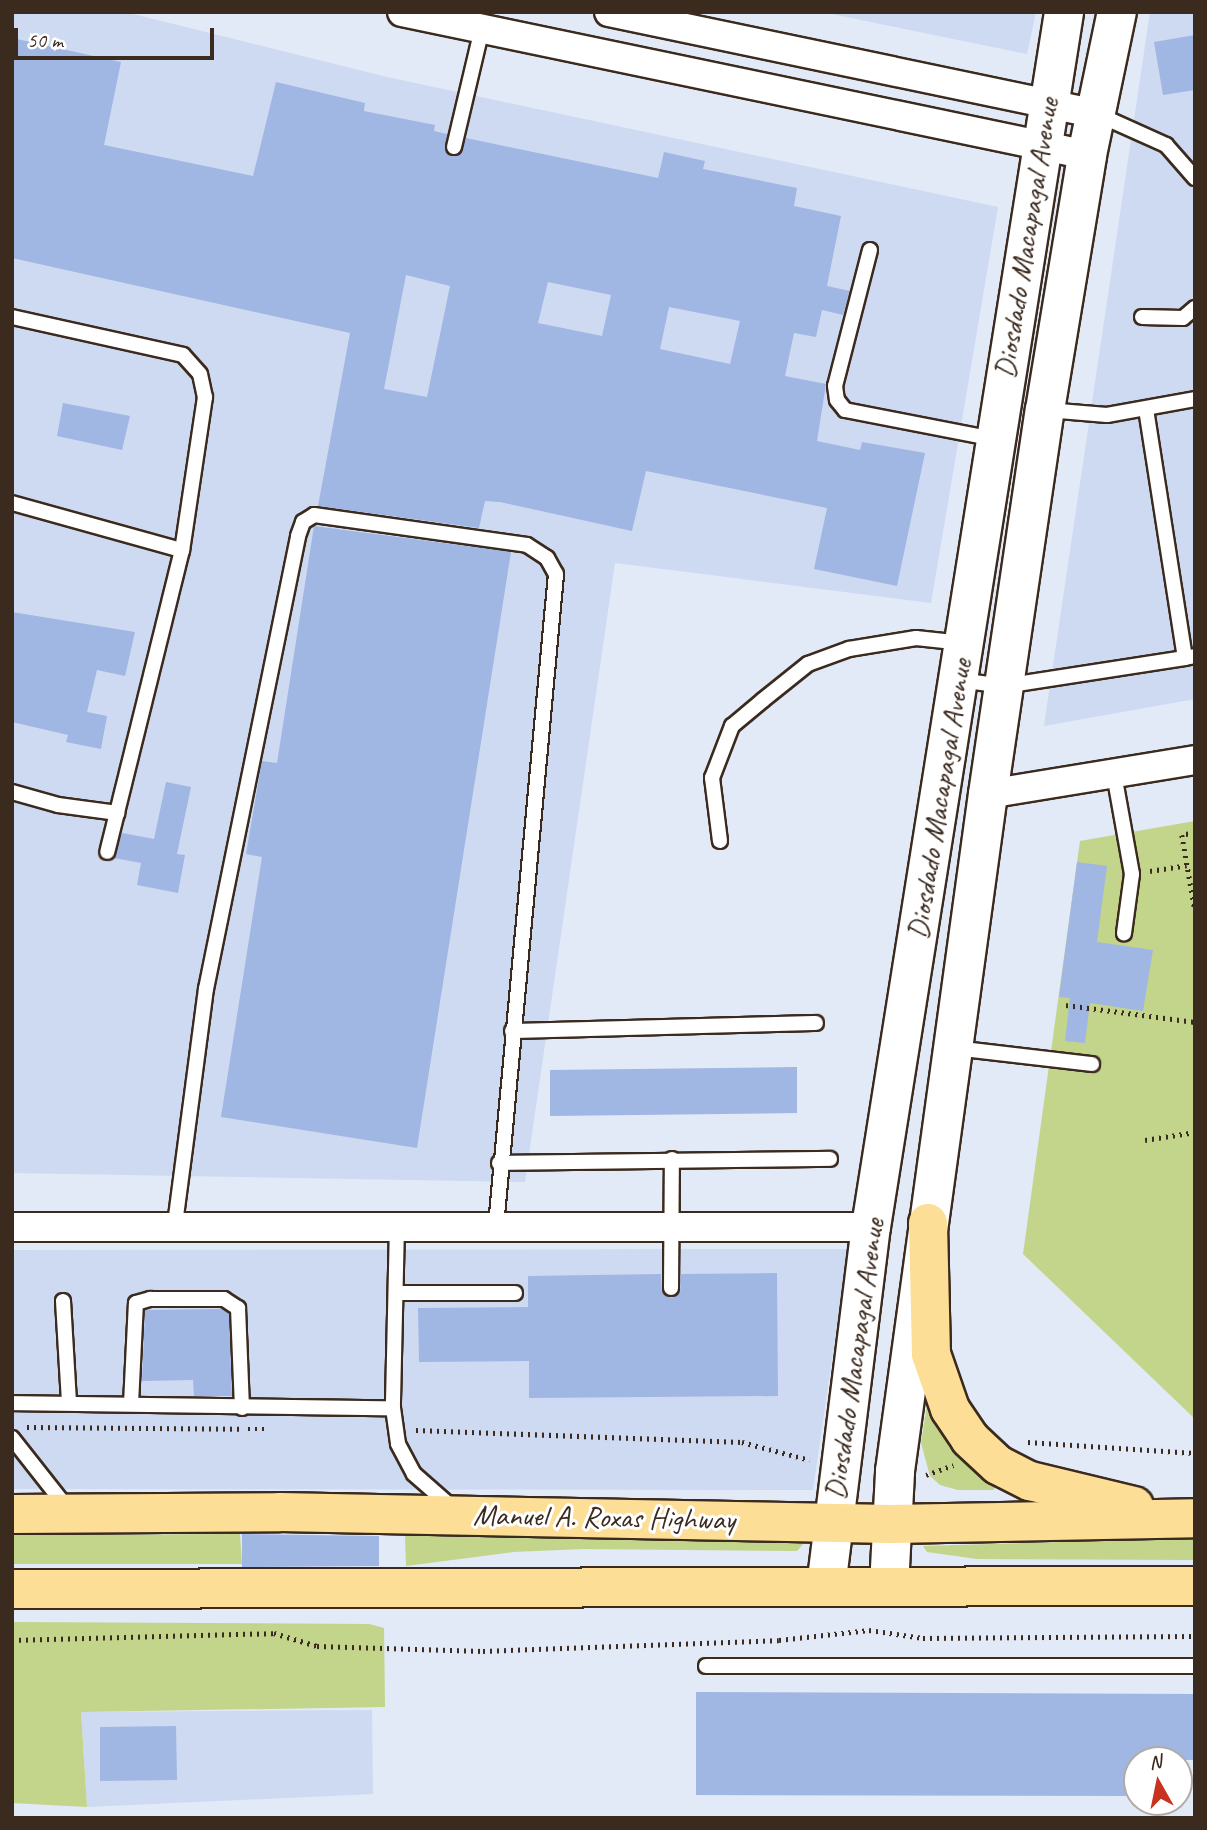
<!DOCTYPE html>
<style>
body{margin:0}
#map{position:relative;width:1207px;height:1830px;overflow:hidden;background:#e2e9f7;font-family:Caveat,sans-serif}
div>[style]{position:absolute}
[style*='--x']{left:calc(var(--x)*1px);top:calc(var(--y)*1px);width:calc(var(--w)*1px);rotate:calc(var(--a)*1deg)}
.built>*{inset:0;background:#cedaf1}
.green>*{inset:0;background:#c2d58a}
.building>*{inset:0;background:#a0b6e3}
.path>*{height:4.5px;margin-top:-2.25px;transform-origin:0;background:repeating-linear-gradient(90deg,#3b2a1e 0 2px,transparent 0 7px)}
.roads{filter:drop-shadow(2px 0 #3b2a1e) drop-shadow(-2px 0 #3b2a1e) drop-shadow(0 2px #3b2a1e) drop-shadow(0 -2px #3b2a1e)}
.service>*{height:14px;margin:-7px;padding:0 7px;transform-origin:7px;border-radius:7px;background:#fff}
.minor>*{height:28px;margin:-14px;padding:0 14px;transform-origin:14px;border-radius:14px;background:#fff}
.secondary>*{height:38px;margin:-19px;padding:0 19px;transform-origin:19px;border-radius:19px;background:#fff}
.primary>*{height:38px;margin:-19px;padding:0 19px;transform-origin:19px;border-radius:19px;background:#fdde96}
span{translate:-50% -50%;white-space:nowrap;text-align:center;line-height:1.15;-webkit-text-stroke:6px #fff;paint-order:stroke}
.street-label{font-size:30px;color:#3b2a1e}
.frame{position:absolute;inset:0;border:14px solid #3b2a1e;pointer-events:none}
.north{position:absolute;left:1123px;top:1746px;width:70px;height:70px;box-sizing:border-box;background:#fff;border:2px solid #b1aaa5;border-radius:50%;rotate:351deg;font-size:19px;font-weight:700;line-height:28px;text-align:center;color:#3b2a1e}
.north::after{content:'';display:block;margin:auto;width:24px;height:32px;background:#c8321e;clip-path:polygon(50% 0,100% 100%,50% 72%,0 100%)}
.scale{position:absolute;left:14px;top:28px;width:200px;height:32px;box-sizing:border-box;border:4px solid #3b2a1e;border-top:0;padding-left:9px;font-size:21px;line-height:24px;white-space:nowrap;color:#3b2a1e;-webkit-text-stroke:5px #fff;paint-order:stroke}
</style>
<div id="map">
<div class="built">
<i style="clip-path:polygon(12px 12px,125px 12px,387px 77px,998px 207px,931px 603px,615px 563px,525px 1182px,12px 1173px)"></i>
<i style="clip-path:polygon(822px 12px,1036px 12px,1027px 54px)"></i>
<i style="clip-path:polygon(1150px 12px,1195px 12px,1195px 699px,1044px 726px)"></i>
<i style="clip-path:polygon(848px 1249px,813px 1490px,12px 1489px,12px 1250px)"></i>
<i style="clip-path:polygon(372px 1710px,373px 1794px,87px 1807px,81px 1712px)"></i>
</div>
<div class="green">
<i style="clip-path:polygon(1195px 821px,1195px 1419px,1023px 1254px,1080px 841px)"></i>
<i style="clip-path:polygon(928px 1399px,997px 1485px,993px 1490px,958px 1490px,940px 1485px,930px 1476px,921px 1443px)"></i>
<i style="clip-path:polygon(240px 1534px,242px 1564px,12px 1564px,12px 1535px)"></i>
<i style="clip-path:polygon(571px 1534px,804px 1538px,805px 1542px,797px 1551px,583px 1549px,513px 1552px,406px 1566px,405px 1535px)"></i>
<i style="clip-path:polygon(1195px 1538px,1195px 1560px,977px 1559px,927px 1552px,923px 1546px)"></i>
<i style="clip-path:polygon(12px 1622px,369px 1624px,384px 1628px,385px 1707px,81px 1712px,87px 1807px,12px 1803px)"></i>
</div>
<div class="building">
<i style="clip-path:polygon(1195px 35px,1195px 90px,1163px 95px,1154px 42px)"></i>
<i style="clip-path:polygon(evenodd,12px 38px,121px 62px,104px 145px,253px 176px,276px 82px,365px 103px,364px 111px,435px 125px,434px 131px,447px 134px,445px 149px,452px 156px,461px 153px,466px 138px,658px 178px,664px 152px,705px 161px,703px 169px,797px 188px,794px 206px,841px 216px,827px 286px,850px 291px,843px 315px,822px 310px,816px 337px,794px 333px,785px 376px,826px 384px,817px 441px,860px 450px,862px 442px,925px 453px,897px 586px,814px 569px,827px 508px,646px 471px,632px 531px,500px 502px,485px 501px,479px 528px,318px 506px,350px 333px,12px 258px,12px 38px,406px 275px,450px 286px,427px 397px,384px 389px,406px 275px,12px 38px,548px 282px,611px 295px,602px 336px,538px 323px,548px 282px,12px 38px,669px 307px,740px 321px,730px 364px,660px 349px,669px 307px)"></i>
<i style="clip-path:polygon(63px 403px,130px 416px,122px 450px,57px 436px)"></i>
<i style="clip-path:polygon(314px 526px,511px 552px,417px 1148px,221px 1117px,262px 857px,246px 854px,262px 761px,277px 763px)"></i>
<i style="clip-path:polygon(12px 612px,135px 632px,125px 676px,97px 670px,87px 712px,107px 716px,101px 749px,66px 742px,68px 735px,12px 722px)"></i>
<i style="clip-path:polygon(166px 782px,191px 787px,177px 854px,185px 855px,178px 893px,137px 885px,141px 863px,114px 858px,122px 833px,154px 839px)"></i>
<i style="clip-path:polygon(1077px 862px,1107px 866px,1097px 942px,1153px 950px,1143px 1011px,1090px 1003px,1085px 1043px,1065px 1041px,1070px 998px,1059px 997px)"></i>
<i style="clip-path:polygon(797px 1067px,797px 1113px,550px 1116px,550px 1070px)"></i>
<i style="clip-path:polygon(777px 1273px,778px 1396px,529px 1398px,529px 1361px,419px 1362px,418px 1308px,528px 1307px,528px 1276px,661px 1274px,662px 1292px,672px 1298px,680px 1292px,681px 1274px)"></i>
<i style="clip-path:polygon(221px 1309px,229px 1313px,232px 1396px,194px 1396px,193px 1380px,142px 1381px,145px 1310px)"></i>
<i style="clip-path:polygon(242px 1534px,379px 1536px,379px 1566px,242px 1567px)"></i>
<i style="clip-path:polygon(696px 1692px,1195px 1694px,1195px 1760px,1137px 1760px,1137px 1796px,696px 1795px)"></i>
<i style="clip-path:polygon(176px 1726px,177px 1780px,100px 1781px,100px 1727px)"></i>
</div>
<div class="path">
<i style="--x:1195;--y:833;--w:13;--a:171"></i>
<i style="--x:1182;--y:835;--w:76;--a:80.2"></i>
<i style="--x:1150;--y:871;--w:37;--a:-9"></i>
<i style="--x:1066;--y:1005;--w:130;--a:7.5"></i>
<i style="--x:1145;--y:1140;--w:51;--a:-9.1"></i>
<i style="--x:27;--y:1427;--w:212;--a:0.5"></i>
<i style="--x:248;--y:1429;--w:19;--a:0"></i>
<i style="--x:416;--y:1430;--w:326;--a:2.1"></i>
<i style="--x:742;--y:1442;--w:70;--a:14.8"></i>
<i style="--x:1028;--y:1442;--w:167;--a:3.8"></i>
<i style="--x:926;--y:1475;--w:29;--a:-20"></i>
<i style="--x:12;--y:1640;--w:262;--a:-1.5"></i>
<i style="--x:274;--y:1633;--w:45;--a:16.8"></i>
<i style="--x:317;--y:1646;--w:166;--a:1.7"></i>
<i style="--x:483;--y:1651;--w:296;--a:-2.1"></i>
<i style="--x:779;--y:1640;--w:91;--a:-6.3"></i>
<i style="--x:869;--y:1630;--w:55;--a:8.4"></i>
<i style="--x:923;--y:1638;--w:272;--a:-0.4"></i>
</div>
<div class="roads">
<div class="service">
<i style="--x:1097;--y:114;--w:76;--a:24.2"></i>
<i style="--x:1166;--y:145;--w:44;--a:48.7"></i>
<i style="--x:454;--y:147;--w:121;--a:-76.7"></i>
<i style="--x:870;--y:250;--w:140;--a:104.4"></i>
<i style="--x:835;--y:386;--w:14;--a:82"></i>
<i style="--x:837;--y:400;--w:13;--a:51"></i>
<i style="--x:845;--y:410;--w:152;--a:11"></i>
<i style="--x:12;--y:317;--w:175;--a:12.5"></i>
<i style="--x:183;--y:355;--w:25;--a:48"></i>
<i style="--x:200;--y:374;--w:24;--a:78"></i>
<i style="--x:205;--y:397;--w:155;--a:98.5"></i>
<i style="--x:182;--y:550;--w:311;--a:103.9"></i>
<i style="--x:1142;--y:317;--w:41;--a:1.4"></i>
<i style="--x:1183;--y:318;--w:16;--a:-40"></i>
<i style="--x:1146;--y:409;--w:252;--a:81.1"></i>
<i style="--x:1185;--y:658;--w:10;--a:-11"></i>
<i style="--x:1047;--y:410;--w:60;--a:4.8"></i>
<i style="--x:1107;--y:415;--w:89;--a:-10.3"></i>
<i style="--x:12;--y:503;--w:176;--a:15.5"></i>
<i style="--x:959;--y:680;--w:45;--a:7.6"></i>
<i style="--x:1004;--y:686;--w:183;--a:-8.8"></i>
<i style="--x:1114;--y:774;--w:102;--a:79.8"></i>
<i style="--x:1132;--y:874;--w:60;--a:97.7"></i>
<i style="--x:12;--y:792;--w:48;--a:15.8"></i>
<i style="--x:58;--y:805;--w:60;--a:7.7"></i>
<i style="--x:720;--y:841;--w:64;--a:-97.2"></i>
<i style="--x:712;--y:778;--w:56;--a:-69"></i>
<i style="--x:732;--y:726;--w:40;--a:-40"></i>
<i style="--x:763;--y:700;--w:58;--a:-38.7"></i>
<i style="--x:808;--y:664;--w:44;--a:-20.1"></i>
<i style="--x:849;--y:649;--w:68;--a:-9.3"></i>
<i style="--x:916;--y:638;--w:47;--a:6.1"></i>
<i style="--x:512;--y:1031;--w:304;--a:-1.5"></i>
<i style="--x:955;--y:1048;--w:138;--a:6.7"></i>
<i style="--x:499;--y:1163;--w:331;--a:-0.7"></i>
<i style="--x:175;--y:1224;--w:237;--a:-82.5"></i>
<i style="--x:206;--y:989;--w:462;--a:-78.5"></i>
<i style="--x:298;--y:536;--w:15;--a:-70"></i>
<i style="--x:303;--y:522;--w:13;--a:-32"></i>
<i style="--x:314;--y:515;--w:215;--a:8"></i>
<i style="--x:527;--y:545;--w:24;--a:33"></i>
<i style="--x:547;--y:558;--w:18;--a:61"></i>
<i style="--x:556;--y:574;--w:655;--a:95.26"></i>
<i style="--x:397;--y:1225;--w:183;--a:91.3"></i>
<i style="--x:393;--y:1408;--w:36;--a:82"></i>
<i style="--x:398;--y:1444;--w:34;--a:62"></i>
<i style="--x:414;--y:1474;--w:53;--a:41.2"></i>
<i style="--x:671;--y:1288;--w:129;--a:-89.6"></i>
<i style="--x:397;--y:1293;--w:118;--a:0"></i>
<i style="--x:63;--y:1301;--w:102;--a:86.6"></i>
<i style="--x:12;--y:1403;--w:381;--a:0.8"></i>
<i style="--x:131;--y:1404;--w:101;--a:-87.2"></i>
<i style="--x:136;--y:1303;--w:15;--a:-16"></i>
<i style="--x:150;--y:1299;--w:74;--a:0"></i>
<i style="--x:224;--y:1299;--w:17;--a:33"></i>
<i style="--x:238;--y:1308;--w:100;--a:87.7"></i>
<i style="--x:12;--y:1438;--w:89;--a:51.8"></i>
<i style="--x:706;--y:1666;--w:489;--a:0"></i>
</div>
<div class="minor">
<i style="--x:402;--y:12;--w:700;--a:11.79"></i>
<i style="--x:609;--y:12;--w:498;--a:11.8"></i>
<i style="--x:988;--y:794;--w:210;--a:-9.3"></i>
<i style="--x:12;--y:1227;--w:859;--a:0"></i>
</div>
<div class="secondary">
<i style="--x:826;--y:1587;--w:363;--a:-82.9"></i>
<i style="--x:871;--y:1227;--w:1230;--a:-80.97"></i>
<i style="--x:889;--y:1587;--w:116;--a:-87"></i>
<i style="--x:895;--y:1471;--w:683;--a:-82.18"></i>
<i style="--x:988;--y:794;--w:388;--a:-81.6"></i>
<i style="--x:1045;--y:410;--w:258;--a:-80.6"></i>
<i style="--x:1087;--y:155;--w:146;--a:-78.2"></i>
</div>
<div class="primary">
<i style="--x:928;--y:1223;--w:131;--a:88.7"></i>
<i style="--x:931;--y:1354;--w:58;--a:70.9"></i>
<i style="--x:950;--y:1409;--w:36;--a:56"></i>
<i style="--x:970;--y:1439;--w:38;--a:43"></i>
<i style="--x:998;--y:1465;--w:36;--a:27"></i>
<i style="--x:1030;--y:1481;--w:107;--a:13.5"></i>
<i style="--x:12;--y:1514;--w:268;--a:-0.4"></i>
<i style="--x:280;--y:1512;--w:611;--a:1.13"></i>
<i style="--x:891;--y:1524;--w:304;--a:-1.1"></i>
<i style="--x:12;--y:1589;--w:1183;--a:-0.15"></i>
</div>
</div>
<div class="street-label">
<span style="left:1026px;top:238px;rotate:-81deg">Diosdado Macapagal Avenue</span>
<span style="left:939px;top:799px;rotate:-81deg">Diosdado Macapagal Avenue</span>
<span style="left:854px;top:1359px;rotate:-82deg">Diosdado Macapagal Avenue</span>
<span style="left:604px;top:1517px;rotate:1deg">Manuel A. Roxas Highway</span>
</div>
<div class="frame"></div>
<div class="north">N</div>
<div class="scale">50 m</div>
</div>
